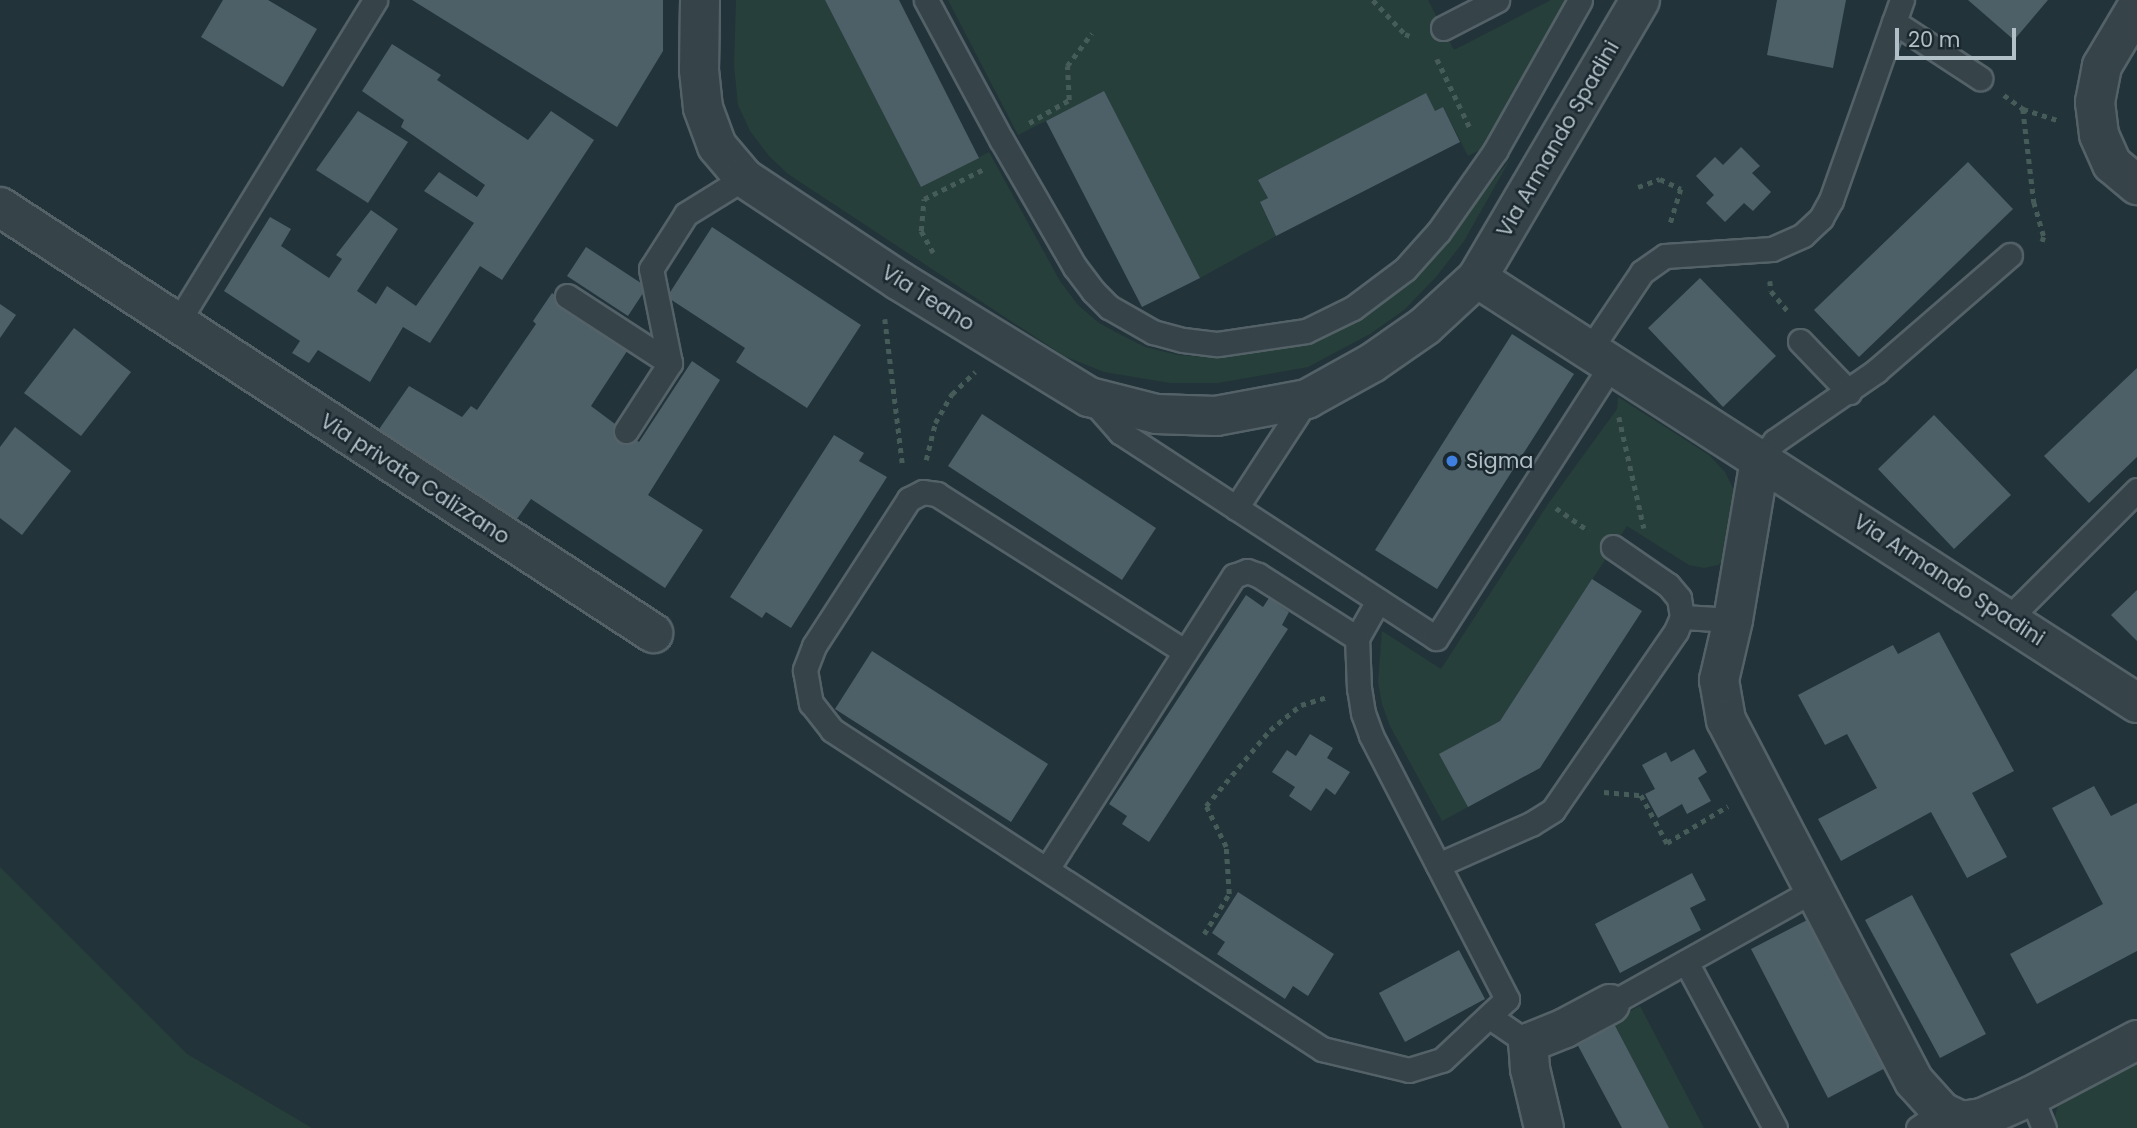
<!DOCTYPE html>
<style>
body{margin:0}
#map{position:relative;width:2137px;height:1128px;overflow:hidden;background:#22333a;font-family:Poppins,sans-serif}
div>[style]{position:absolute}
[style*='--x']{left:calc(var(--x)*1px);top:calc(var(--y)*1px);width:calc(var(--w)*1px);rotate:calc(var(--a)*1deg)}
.green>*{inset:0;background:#273f3a}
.building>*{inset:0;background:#4d6068}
.path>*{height:4.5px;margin-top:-2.25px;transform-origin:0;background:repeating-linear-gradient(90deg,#465c59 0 5px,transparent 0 10px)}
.roads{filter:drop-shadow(2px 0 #546268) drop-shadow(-2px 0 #546268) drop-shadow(0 2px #546268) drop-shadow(0 -2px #546268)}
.lane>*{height:23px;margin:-11.5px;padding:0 11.5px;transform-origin:11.5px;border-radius:11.5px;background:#36444a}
.street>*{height:38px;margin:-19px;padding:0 19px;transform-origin:19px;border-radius:19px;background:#36444a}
.dots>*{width:19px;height:19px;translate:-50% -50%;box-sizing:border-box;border:4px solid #1b292f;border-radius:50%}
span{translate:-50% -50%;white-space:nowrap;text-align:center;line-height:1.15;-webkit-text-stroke:5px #1b292f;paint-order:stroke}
.street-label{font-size:21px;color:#b1bfc6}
.poi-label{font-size:21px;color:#b1bfc6}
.left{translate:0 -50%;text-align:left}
.scale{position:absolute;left:1895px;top:28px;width:121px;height:32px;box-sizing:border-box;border:4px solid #b1bfc6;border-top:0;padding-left:9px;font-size:21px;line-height:24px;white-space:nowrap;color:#b1bfc6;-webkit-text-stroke:5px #1b292f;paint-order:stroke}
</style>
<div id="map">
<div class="green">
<i style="clip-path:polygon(736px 0,825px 0,921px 187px,989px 152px,1060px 281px,1078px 305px,1099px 323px,1123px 336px,1145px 347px,1178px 355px,1219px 358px,1306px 341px,1415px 274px,1451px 235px,1511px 158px,1464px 241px,1436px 277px,1404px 310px,1370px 334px,1308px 367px,1218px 383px,1170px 383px,1104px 372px,1064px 356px,788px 174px,769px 156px,750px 131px,738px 105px,734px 66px)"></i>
<i style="clip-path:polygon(948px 0,1428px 0,1454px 50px,1551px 0,1565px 0,1564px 9px,1486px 147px,1468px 156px,1443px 107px,1435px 111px,1426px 94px,1258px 180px,1268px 198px,1260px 203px,1276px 236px,1200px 278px,1103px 92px,1018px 135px)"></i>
<i style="clip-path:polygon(1618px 397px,1709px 455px,1725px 472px,1734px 490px,1739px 512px,1728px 558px,1718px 565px,1704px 568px,1689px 565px,1627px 526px,1500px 721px,1440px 754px,1468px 807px,1442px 821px,1390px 726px,1382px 704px,1378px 682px,1382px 631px,1441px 669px,1548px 504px,1617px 409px)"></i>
<i style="clip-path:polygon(0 867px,187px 1054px,312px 1128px,0 1128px)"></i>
<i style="clip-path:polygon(1640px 1006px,1704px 1128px,1669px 1128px,1612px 1020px)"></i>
<i style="clip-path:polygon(2137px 1059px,2137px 1128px,2058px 1128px,2055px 1117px,2058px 1104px,2066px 1097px)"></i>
</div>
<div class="building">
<i style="clip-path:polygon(223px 0,268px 0,317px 29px,283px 87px,201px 37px)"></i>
<i style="clip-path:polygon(412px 0,663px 0,663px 51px,617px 127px)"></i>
<i style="clip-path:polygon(825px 0,899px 0,979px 158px,921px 187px)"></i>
<i style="clip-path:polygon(1777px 0,1846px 0,1833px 68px,1767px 55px)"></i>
<i style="clip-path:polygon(1968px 0,2048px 0,2014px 40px)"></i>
<i style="clip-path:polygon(392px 44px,441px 75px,437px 80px,528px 140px,551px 111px,594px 140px,502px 280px,480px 266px,430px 343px,403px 327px,370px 382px,318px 350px,309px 363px,292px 353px,300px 341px,224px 291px,270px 217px,291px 229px,281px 246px,329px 278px,342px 259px,336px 255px,371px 210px,398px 229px,357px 291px,376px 304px,387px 286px,416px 306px,474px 223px,424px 191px,439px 172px,477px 197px,485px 185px,401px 127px,404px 120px,362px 91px)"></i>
<i style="clip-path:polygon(1104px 91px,1200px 278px,1142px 307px,1046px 121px)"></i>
<i style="clip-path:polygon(1426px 93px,1435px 111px,1443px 107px,1460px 142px,1276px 236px,1260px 202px,1268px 198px,1258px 180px)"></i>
<i style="clip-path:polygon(358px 111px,408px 142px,368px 203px,316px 170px)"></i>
<i style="clip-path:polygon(1741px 147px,1760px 166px,1752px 173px,1771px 192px,1753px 211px,1744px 203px,1725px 222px,1706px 203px,1714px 195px,1696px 176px,1715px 157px,1723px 165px)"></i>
<i style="clip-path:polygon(1968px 162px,2013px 209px,1859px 357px,1814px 310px)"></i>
<i style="clip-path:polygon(712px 227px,861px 325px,807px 408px,736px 362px,745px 348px,667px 297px)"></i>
<i style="clip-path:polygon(586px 247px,647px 287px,628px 316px,567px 276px)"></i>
<i style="clip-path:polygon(1700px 278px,1776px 356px,1723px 407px,1648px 328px)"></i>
<i style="clip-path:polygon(552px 293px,631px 345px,591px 406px,639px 442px,692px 361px,720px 380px,648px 495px,703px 530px,665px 588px,531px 499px,512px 526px,375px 435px,409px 386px,462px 417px,471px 406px,477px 410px,536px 324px,533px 321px)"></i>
<i style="clip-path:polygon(0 304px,16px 315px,0 338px)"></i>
<i style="clip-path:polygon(74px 328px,131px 372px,81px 436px,24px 393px)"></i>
<i style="clip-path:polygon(1512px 334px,1574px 374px,1437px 589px,1375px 550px)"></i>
<i style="clip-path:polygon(2137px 368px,2137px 457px,2089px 503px,2044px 456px)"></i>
<i style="clip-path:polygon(982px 414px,1156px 528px,1122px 580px,948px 466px)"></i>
<i style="clip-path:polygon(1934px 415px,2011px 495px,1954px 549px,1878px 469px)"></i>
<i style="clip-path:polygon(15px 427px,71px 471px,22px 535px,0 518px,0 447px)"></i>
<i style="clip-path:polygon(834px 435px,864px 453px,859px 461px,887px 477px,791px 628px,766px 612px,762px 618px,730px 597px)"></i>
<i style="clip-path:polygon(1592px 579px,1642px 611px,1540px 768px,1468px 807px,1439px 754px,1500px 721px)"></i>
<i style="clip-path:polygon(2137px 590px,2137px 641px,2111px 615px)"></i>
<i style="clip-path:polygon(1246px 595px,1263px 607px,1269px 598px,1289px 612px,1282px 625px,1288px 629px,1149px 842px,1122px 824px,1127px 816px,1109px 804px)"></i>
<i style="clip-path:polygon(1939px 632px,2014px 771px,1972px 793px,2007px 857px,1967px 878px,1931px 812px,1841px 861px,1818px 819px,1877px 788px,1847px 734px,1825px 745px,1798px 695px,1893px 645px,1898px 654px)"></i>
<i style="clip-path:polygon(872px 651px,1048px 764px,1011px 822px,835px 709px)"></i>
<i style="clip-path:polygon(1310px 734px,1333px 748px,1327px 758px,1350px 772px,1335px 795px,1326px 788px,1311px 811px,1289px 796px,1295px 787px,1272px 772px,1287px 750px,1296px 756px)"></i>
<i style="clip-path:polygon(1694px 749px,1707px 772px,1698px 778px,1711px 801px,1687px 814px,1682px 804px,1658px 818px,1645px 794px,1655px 789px,1642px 765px,1666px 752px,1671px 762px)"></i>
<i style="clip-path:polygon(2094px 786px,2111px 816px,2137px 803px,2137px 951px,2037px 1004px,2010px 954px,2103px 904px,2052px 808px)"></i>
<i style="clip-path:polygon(1692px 873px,1706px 900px,1690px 908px,1701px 930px,1620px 973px,1595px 924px)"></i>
<i style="clip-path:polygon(1238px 892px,1334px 954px,1308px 996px,1293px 986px,1285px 999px,1217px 954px,1225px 942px,1212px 933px)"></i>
<i style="clip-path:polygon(1912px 895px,1986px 1034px,1940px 1058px,1865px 920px)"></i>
<i style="clip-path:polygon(1811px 918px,1889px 1066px,1828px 1098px,1751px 949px)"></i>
<i style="clip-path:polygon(1459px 950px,1485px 999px,1405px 1042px,1379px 993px)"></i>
<i style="clip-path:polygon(1612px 1020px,1669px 1128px,1622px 1128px,1575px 1040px)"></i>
</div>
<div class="path">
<i style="--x:1373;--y:0;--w:47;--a:46.7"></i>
<i style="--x:1405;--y:34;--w:9;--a:21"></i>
<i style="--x:1437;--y:59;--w:79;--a:64.4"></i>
<i style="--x:2004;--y:95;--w:24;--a:36"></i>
<i style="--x:2023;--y:109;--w:38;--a:18"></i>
<i style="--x:2023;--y:109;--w:94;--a:83.3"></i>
<i style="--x:2034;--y:202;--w:36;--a:74"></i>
<i style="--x:2044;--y:237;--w:9;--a:111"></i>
<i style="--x:1029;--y:123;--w:46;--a:-29.9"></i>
<i style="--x:1069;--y:100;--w:34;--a:-93"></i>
<i style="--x:1067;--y:66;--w:41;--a:-52.9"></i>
<i style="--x:1638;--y:187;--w:23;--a:-20"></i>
<i style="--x:1660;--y:179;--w:23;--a:25"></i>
<i style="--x:1681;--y:189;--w:37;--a:107"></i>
<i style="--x:933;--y:253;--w:25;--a:-119"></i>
<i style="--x:921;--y:231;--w:32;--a:-85"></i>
<i style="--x:924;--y:199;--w:67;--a:-26.6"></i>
<i style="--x:1770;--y:281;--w:10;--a:84"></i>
<i style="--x:1771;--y:291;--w:26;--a:50"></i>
<i style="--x:885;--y:319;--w:149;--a:83.1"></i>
<i style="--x:1619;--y:417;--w:114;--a:77.3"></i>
<i style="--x:926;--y:460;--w:38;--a:-76"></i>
<i style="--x:935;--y:423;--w:34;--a:-60"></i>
<i style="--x:952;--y:394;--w:32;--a:-44"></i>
<i style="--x:1556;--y:508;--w:40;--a:34.9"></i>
<i style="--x:1604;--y:792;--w:37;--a:5"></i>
<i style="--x:1641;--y:795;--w:55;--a:61.6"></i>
<i style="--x:1667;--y:843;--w:71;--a:-31.2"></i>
<i style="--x:1204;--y:934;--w:47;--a:-58"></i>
<i style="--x:1229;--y:894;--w:47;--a:-93.7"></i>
<i style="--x:1226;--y:847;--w:46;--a:-116"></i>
<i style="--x:1206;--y:806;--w:99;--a:-49.9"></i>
<i style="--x:1270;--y:730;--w:40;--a:-39"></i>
<i style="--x:1301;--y:705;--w:27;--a:-17"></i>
</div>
<div class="roads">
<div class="lane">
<i style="--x:926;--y:0;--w:158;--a:61.7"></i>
<i style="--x:1001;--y:139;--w:148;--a:60"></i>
<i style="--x:1075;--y:267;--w:30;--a:53"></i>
<i style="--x:1093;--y:291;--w:23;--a:45"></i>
<i style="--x:1109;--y:307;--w:51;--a:29.6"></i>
<i style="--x:1153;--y:332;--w:31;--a:15"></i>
<i style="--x:1183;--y:340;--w:35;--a:7"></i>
<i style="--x:1218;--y:344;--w:89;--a:-8.4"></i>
<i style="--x:1306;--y:331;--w:52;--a:-26.1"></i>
<i style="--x:1353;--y:308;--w:65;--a:-36.9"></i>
<i style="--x:1405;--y:269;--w:51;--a:-48.2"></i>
<i style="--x:1439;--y:231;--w:98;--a:-55"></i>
<i style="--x:1495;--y:151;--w:173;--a:-60.6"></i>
<i style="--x:1894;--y:22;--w:103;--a:33.1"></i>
<i style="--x:1443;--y:28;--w:61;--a:-27.4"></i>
<i style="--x:567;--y:296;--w:123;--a:33"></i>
<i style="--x:176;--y:325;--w:381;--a:-58.5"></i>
<i style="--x:1800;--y:341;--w:71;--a:46.1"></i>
<i style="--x:1589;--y:351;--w:95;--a:-56.1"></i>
<i style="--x:1642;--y:272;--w:28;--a:-35"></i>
<i style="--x:1665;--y:256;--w:107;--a:-3.7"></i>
<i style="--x:1772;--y:249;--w:34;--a:-24"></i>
<i style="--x:1803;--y:235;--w:25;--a:-43"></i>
<i style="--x:1821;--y:218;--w:21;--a:-61"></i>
<i style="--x:1831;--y:200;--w:212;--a:-70.5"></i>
<i style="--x:1091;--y:399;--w:44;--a:48.7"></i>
<i style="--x:1120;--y:432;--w:377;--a:33.1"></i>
<i style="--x:1436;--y:638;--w:324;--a:-57.3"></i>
<i style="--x:626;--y:431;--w:81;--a:-57.1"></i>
<i style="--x:670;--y:363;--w:96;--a:-101.4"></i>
<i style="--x:651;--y:269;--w:65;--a:-57.5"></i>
<i style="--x:686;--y:214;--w:68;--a:-31.8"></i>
<i style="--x:1760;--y:460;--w:24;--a:-52"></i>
<i style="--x:1775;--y:441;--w:123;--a:-34.7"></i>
<i style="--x:1876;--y:371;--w:177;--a:-40.9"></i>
<i style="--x:1236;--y:508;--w:130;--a:-56.9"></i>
<i style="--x:1682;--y:617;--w:51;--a:3.4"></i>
<i style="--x:2012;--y:620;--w:17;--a:-57"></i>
<i style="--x:2021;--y:606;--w:164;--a:-45"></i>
<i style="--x:1184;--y:651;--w:293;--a:-147.6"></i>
<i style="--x:937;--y:494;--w:14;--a:-172"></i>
<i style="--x:923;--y:492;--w:16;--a:153"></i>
<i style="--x:909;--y:499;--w:175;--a:122.9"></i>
<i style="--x:814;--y:646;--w:26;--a:111"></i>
<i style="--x:805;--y:670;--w:34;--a:80"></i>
<i style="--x:811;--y:703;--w:34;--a:52"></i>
<i style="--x:832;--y:730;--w:585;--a:33.06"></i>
<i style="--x:1322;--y:1049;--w:89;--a:13.6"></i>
<i style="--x:1409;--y:1070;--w:34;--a:-17"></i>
<i style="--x:1442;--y:1060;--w:89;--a:-43.2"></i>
<i style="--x:1507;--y:999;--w:297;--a:-117.3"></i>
<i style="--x:1371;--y:735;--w:23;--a:-110"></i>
<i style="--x:1363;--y:713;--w:24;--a:-99"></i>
<i style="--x:1359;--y:689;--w:51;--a:-92.2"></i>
<i style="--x:1357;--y:638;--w:43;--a:-60.4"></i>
<i style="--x:1438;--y:865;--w:102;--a:-23.8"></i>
<i style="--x:1531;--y:824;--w:26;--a:-32"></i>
<i style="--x:1553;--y:810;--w:217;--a:-55.5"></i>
<i style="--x:1676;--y:631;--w:15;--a:-67"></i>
<i style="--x:1682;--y:617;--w:19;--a:-99"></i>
<i style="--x:1679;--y:598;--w:17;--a:-130"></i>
<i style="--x:1668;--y:585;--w:67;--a:-145.4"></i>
<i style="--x:1047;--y:869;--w:348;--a:-57.5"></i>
<i style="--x:1234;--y:576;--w:14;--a:-21"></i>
<i style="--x:1247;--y:571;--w:12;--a:20"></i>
<i style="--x:1258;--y:575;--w:117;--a:32.5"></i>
<i style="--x:1686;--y:962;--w:188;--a:61.8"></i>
<i style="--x:1610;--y:1004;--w:231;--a:-29.2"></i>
<i style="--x:1490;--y:1017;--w:46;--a:34.4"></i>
<i style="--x:2031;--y:1096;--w:35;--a:68"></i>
<i style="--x:1918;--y:1128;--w:29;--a:-34"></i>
</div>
<div class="street">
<i style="--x:700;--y:0;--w:70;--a:90.8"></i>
<i style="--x:699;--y:70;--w:38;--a:84"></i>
<i style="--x:703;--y:108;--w:40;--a:69.8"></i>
<i style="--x:717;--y:146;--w:42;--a:49.8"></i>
<i style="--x:744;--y:178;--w:185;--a:33.5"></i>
<i style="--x:898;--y:280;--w:224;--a:31.5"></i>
<i style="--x:1089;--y:397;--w:69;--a:14.2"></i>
<i style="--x:1156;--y:414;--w:60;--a:1.9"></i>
<i style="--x:1216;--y:416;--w:93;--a:-10.6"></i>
<i style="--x:1307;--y:399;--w:74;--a:-29"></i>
<i style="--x:1372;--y:363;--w:65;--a:-34.9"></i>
<i style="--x:1425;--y:326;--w:71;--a:-42.7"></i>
<i style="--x:1477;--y:278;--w:322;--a:-59.6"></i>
<i style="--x:2137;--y:7;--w:69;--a:120.7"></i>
<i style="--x:2102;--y:66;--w:37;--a:101"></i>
<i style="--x:2095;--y:102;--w:33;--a:83"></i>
<i style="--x:2099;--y:135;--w:32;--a:66"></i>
<i style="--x:2112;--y:164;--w:33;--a:40"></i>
<i style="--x:0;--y:207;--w:780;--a:33.12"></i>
<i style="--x:1477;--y:278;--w:785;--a:32.78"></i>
<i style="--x:1760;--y:460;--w:162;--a:99.6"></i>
<i style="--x:1733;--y:620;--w:62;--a:103.1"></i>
<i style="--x:1719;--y:680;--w:41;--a:80.1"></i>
<i style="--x:1726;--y:720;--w:407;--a:62.5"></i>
<i style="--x:1914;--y:1081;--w:42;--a:47.9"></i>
<i style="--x:1942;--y:1112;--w:21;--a:25"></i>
<i style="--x:1961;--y:1121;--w:21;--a:-8"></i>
<i style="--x:1982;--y:1118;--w:54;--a:-24.2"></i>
<i style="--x:2031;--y:1096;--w:120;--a:-27.8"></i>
<i style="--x:1544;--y:1128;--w:61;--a:-103.3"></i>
<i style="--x:1530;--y:1069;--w:26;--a:-94"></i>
<i style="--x:1528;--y:1043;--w:40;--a:-22"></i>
<i style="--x:1565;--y:1028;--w:51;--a:-28.1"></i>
</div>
</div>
<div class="dots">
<i style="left:1452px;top:461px;background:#3f7fe0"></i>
</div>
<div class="street-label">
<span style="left:1558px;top:139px;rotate:-60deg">Via Armando Spadini</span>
<span style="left:928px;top:298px;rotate:32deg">Via Teano</span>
<span style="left:415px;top:479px;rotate:33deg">Via privata Calizzano</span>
<span style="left:1949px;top:580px;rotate:33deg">Via Armando Spadini</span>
</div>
<div class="poi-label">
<span class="left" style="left:1466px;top:461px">Sigma</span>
</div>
<div class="scale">20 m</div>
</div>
